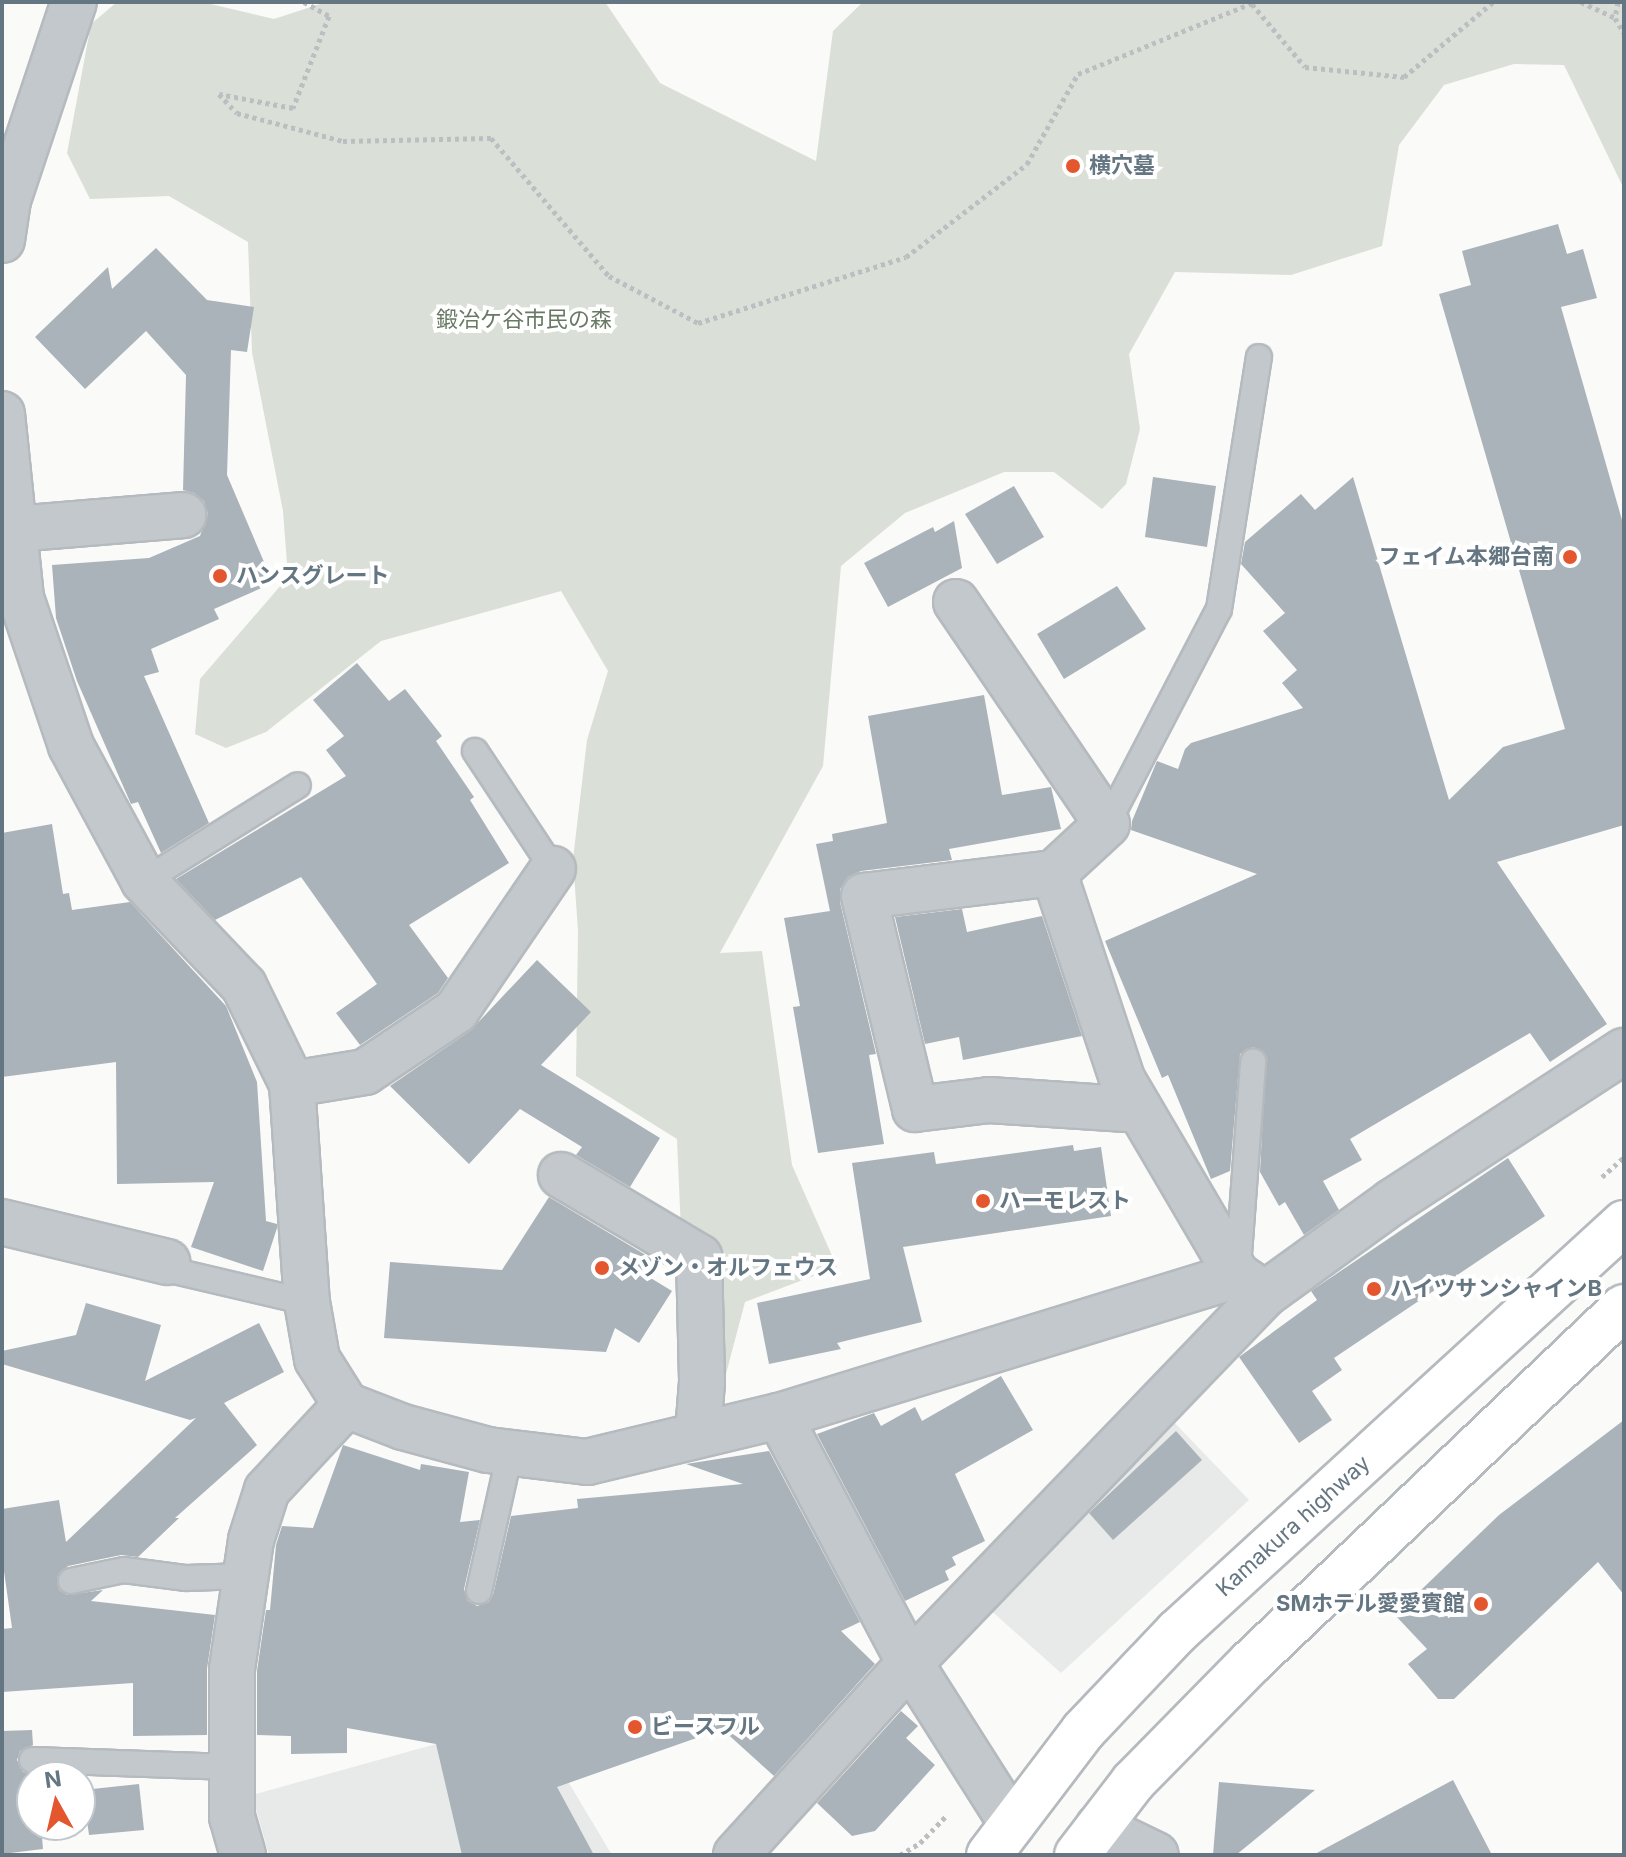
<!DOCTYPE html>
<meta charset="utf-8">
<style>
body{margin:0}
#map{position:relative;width:1626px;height:1857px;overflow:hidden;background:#fafaf8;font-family:Inter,"Noto Sans JP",sans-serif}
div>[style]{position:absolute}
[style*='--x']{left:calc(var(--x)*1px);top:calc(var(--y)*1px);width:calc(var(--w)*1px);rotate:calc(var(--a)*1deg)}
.built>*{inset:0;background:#e8e9e9}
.green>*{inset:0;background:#dadfd7}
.building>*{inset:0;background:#aab3b9}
.path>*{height:5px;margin-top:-2.5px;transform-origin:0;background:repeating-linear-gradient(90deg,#bbbfc2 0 4px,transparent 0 8px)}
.roads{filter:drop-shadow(2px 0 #b5babe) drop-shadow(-2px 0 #b5babe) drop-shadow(0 2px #b5babe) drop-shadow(0 -2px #b5babe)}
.service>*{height:24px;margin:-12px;padding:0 12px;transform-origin:12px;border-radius:12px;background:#c3c8cc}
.minor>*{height:44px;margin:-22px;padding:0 22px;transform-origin:22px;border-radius:22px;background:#c3c8cc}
.primary>*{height:44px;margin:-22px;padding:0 22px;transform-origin:22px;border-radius:22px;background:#fff}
.dots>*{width:22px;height:22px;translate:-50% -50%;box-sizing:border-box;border:4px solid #fff;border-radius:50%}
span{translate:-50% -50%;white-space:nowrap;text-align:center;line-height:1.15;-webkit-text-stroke:8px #fff;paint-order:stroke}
.poi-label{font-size:22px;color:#657683;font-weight:700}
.left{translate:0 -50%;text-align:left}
.right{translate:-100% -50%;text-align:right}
.park-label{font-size:22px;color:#687a64}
.street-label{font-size:22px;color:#657683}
.frame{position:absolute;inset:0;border:4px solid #657683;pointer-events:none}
.north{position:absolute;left:16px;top:1761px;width:80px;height:80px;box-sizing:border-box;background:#fff;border:2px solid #c1c8cd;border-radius:50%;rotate:352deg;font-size:22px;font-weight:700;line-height:32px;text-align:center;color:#657683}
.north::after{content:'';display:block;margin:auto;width:28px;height:36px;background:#e4572e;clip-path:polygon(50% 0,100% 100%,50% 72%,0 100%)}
</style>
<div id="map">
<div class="built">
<i style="clip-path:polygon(1165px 1413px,1249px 1500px,1061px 1673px,987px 1607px)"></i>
<i style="clip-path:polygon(530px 1718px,612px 1855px,269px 1855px,252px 1795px)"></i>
</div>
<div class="green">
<i style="clip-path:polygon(117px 2px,202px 2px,274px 19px,326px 2px,605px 2px,660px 83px,816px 161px,833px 31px,863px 2px,1624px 2px,1624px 189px,1564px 65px,1514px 64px,1444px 85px,1399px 145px,1382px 246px,1291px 275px,1175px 272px,1129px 354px,1140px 429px,1126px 484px,1102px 509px,1054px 472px,1004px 472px,905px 513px,841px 566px,823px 766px,720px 953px,762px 951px,792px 1165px,837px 1267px,745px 1302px,722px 1389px,688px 1393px,677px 1139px,576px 1076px,578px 931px,573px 859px,587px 740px,608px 671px,561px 591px,381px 641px,266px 732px,226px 748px,195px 734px,200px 679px,288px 577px,283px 511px,252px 352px,248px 242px,169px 196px,90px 199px,67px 153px,91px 24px)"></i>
</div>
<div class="building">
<i style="clip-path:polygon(1558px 224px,1567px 254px,1583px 249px,1597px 298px,1561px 307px,1624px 527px,1624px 825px,1497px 862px,1607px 1024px,1550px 1062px,1530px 1033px,1350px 1139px,1362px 1160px,1323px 1181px,1339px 1210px,1304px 1235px,1285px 1202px,1279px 1206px,1260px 1172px,1266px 1055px,1253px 1047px,1240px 1054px,1230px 1171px,1211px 1179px,1168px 1075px,1162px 1078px,1105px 941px,1257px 874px,1131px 830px,1132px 821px,1157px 761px,1178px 769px,1185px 749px,1191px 743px,1303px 708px,1282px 683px,1297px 670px,1263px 631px,1285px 613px,1241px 564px,1245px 542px,1301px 494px,1315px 510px,1353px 477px,1449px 800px,1503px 747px,1565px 729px,1439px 294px,1471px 285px,1462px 251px)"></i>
<i style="clip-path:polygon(156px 248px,207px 300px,254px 307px,247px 352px,231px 350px,227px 475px,273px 583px,214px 609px,219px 619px,151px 649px,159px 672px,144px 676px,209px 823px,161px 853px,138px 802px,131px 804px,77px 681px,56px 618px,52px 565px,149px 558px,200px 536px,208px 514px,204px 501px,194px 493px,183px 490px,186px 375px,146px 331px,85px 389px,35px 337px,108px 267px,112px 289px)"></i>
<i style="clip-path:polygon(1153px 477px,1216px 486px,1207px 547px,1145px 537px)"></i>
<i style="clip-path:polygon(1014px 486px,1044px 537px,997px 564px,965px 514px)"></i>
<i style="clip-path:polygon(954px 521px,962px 568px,888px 607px,864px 563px,933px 527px,935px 532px)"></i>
<i style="clip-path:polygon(1117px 586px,1146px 629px,1064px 679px,1037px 634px)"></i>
<i style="clip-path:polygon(357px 663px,389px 701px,405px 689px,442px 736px,436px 741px,474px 797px,470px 800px,509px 863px,409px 925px,448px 978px,438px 993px,360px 1045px,336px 1013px,377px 984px,301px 877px,215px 920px,176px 879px,346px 776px,326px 750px,344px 736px,313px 700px)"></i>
<i style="clip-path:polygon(984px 695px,1002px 795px,1051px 787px,1061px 829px,949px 849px,952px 860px,861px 871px,848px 877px,840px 889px,840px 902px,876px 1054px,869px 1055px,884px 1144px,818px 1153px,793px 1007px,800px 1006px,784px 918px,830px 911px,816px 844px,833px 841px,832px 834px,887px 823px,868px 716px)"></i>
<i style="clip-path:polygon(52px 824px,63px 894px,69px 893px,72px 910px,130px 902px,226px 1006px,257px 1082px,266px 1221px,277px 1224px,277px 1228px,263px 1271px,191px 1247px,214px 1182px,117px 1184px,116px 1062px,2px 1077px,2px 833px)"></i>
<i style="clip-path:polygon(962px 909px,967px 932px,1042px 916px,1082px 1036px,963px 1060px,959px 1037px,925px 1044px,895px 917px)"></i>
<i style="clip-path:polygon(537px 960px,591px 1012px,541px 1065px,660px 1138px,630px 1187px,576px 1155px,582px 1147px,520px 1109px,469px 1164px,390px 1086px,470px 1031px)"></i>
<i style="clip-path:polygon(1073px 1145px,1074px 1151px,1101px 1147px,1111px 1216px,903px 1247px,922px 1322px,837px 1343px,841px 1349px,769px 1364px,757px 1303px,870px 1279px,852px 1163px,934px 1152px,936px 1164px)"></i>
<i style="clip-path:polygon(1508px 1158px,1545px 1216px,1334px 1358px,1342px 1370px,1312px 1391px,1332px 1420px,1299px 1443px,1239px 1357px,1317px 1300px,1311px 1291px)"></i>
<i style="clip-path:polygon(549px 1197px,659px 1263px,649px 1277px,672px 1291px,639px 1343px,615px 1328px,606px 1352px,384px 1338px,390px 1262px,502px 1270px)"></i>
<i style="clip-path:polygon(86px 1303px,161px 1325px,145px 1381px,259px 1323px,284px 1372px,224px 1403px,257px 1445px,175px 1518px,179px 1518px,138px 1557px,121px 1555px,68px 1566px,57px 1577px,59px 1590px,67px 1595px,103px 1590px,91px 1601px,215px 1615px,207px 1669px,207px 1735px,133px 1736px,133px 1683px,2px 1692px,2px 1629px,12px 1628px,2px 1557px,2px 1509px,59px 1500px,66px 1542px,196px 1418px,190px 1420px,2px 1364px,2px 1351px,76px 1335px)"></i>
<i style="clip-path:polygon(1001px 1376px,1033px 1430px,955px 1474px,985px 1541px,952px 1557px,956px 1565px,945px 1571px,949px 1580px,905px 1601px,817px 1434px,874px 1413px,881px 1426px,915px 1407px,922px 1421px)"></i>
<i style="clip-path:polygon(1624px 1420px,1624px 1595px,1598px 1562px,1454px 1699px,1438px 1699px,1408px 1664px,1427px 1649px,1395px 1615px,1499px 1515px)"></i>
<i style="clip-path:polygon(1176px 1431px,1202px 1460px,1113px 1540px,1089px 1513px)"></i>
<i style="clip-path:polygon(343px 1445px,420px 1470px,421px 1464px,469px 1472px,460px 1522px,480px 1520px,464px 1589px,468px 1601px,477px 1606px,489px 1602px,493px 1595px,511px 1516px,578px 1508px,577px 1499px,743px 1484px,686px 1464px,769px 1451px,860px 1622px,841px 1631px,875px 1664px,774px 1776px,722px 1729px,557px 1787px,594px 1855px,462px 1855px,436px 1744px,347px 1728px,347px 1753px,291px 1754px,291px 1736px,257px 1735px,257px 1671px,266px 1610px,270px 1610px,276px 1545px,282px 1526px,313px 1528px)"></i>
<i style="clip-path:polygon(901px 1711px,918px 1726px,906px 1738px,935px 1765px,875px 1831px,852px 1836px,817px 1803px)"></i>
<i style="clip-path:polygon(32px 1730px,33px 1745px,20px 1751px,17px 1760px,23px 1772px,36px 1775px,32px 1777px,32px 1825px,41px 1825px,43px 1849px,2px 1854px,2px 1731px)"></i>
<i style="clip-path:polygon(1453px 1780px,1492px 1855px,1313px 1855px)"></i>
<i style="clip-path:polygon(1219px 1782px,1315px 1790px,1236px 1855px,1213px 1855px)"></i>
<i style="clip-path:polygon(139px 1784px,144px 1830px,89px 1835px,83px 1790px)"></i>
</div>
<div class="path">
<i style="--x:304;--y:2;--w:29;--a:29"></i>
<i style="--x:329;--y:16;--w:99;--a:111.4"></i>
<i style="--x:293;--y:108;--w:75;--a:-169.3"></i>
<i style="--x:219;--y:94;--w:26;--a:47"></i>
<i style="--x:237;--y:113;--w:110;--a:14.8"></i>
<i style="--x:343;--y:141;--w:148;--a:-1.2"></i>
<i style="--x:491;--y:138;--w:182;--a:49.5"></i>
<i style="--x:609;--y:276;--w:101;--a:27.8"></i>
<i style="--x:698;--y:323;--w:218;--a:-17.6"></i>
<i style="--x:906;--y:257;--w:153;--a:-37.5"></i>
<i style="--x:1027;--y:164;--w:103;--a:-60.5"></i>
<i style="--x:1078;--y:74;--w:190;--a:-22.2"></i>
<i style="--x:1581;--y:2;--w:38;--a:25"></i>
<i style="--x:1618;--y:2;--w:16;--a:101"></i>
<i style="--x:1615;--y:18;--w:17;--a:59"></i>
<i style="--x:1252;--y:4;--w:82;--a:49.9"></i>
<i style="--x:1305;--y:67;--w:100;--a:5.8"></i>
<i style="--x:1404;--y:77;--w:116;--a:-40.1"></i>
<i style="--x:1602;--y:1177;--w:30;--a:-42"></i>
<i style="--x:900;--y:1855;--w:23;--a:-31"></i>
<i style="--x:920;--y:1843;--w:40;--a:-46"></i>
</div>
<div class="roads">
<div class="service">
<i style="--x:475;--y:751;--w:141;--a:56.5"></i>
<i style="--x:1107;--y:824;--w:242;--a:-62.5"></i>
<i style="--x:1219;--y:609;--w:255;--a:-81"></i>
<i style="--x:144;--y:881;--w:181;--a:-31.9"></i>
<i style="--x:167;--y:1262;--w:7;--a:98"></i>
<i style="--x:166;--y:1269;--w:145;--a:13.2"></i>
<i style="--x:1238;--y:1268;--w:207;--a:-85.8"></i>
<i style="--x:71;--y:1581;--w:54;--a:-11.7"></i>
<i style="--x:124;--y:1570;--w:63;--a:7.4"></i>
<i style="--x:186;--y:1578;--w:60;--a:-1.9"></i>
<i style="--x:479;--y:1591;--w:142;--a:-77.4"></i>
<i style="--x:32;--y:1760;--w:200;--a:2"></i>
</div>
<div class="minor">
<i style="--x:2;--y:240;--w:40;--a:-81.5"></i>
<i style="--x:8;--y:200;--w:209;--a:-71.6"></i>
<i style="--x:2;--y:414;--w:185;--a:84.1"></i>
<i style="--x:21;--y:598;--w:156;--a:71.3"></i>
<i style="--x:71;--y:746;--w:153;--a:61.6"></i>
<i style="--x:144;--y:881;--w:145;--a:46.4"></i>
<i style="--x:244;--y:986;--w:109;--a:63.9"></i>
<i style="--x:292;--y:1084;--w:219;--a:86.1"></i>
<i style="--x:307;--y:1302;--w:58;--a:80"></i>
<i style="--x:317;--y:1359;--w:54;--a:57.8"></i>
<i style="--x:346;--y:1405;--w:61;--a:21.1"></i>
<i style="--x:403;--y:1427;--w:88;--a:15.1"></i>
<i style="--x:488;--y:1450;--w:100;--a:6.9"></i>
<i style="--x:587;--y:1462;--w:197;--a:-13.5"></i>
<i style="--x:779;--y:1416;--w:479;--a:-17.1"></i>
<i style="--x:1237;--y:1275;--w:34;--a:34"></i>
<i style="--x:1265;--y:1294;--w:157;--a:-35.9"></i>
<i style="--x:1392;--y:1202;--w:277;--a:-33.1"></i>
<i style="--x:14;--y:529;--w:170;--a:-4.7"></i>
<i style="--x:956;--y:602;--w:268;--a:55.8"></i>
<i style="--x:1107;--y:824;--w:72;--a:137.2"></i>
<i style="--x:1054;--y:873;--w:217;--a:71.7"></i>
<i style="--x:1122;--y:1079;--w:227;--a:59.6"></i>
<i style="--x:1054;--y:873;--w:191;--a:173.1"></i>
<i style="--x:864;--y:896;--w:219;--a:76.5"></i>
<i style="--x:915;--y:1109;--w:75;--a:-6.9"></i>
<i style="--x:989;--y:1100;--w:149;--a:3.8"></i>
<i style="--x:292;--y:1084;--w:74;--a:-9.3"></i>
<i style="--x:365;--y:1072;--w:110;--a:-33.8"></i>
<i style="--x:456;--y:1011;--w:172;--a:-55.7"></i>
<i style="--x:561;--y:1175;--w:161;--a:30.7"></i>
<i style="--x:699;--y:1257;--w:125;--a:88.6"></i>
<i style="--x:702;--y:1382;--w:51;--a:94.5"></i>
<i style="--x:2;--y:1222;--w:170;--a:13.6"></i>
<i style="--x:779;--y:1416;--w:280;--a:62.1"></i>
<i style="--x:910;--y:1663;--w:191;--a:57.6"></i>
<i style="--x:1098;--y:1827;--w:64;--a:25.8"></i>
<i style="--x:243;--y:1855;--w:40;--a:-106"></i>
<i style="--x:232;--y:1817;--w:148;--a:-90"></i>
<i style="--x:232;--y:1669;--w:130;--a:-81.6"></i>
<i style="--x:251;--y:1540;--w:52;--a:-72.3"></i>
<i style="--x:267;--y:1490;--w:116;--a:-47.1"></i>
<i style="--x:736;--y:1855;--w:259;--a:-47.8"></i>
<i style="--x:910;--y:1663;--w:512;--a:-46.11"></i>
</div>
<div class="primary">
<i style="--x:989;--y:1855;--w:156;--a:-52.8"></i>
<i style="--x:1083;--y:1731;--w:137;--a:-46.5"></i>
<i style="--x:1177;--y:1632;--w:606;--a:-42.46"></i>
<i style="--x:1077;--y:1855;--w:92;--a:-52.5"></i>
<i style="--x:1133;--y:1782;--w:168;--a:-45.5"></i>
<i style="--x:1251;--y:1662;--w:515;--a:-43.58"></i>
</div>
</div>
<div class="dots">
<i style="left:1073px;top:166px;background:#e4572e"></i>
<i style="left:1570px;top:557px;background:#e4572e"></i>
<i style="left:220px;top:576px;background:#e4572e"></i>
<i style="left:983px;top:1201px;background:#e4572e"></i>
<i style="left:602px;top:1268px;background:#e4572e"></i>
<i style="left:1374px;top:1289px;background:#e4572e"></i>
<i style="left:1481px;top:1604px;background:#e4572e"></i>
<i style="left:635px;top:1727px;background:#e4572e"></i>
</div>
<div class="poi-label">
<span class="left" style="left:1089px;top:166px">横穴墓</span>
<span class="right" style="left:1554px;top:557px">フェイム本郷台南</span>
<span class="left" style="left:236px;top:576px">ハンスグレート</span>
<span class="left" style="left:999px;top:1201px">ハーモレスト</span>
<span class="left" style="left:618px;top:1268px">メゾン・オルフェウス</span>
<span class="left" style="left:1390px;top:1289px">ハイツサンシャインB</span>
<span class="right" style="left:1465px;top:1604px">SMホテル愛愛賓館</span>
<span class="left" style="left:651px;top:1727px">ビースフル</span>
</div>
<div class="park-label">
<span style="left:524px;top:320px">鍛冶ケ谷市民の森</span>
</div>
<div class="street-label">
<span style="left:1293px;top:1526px;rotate:-42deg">Kamakura highway</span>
</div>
<div class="frame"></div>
<div class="north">N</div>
</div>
